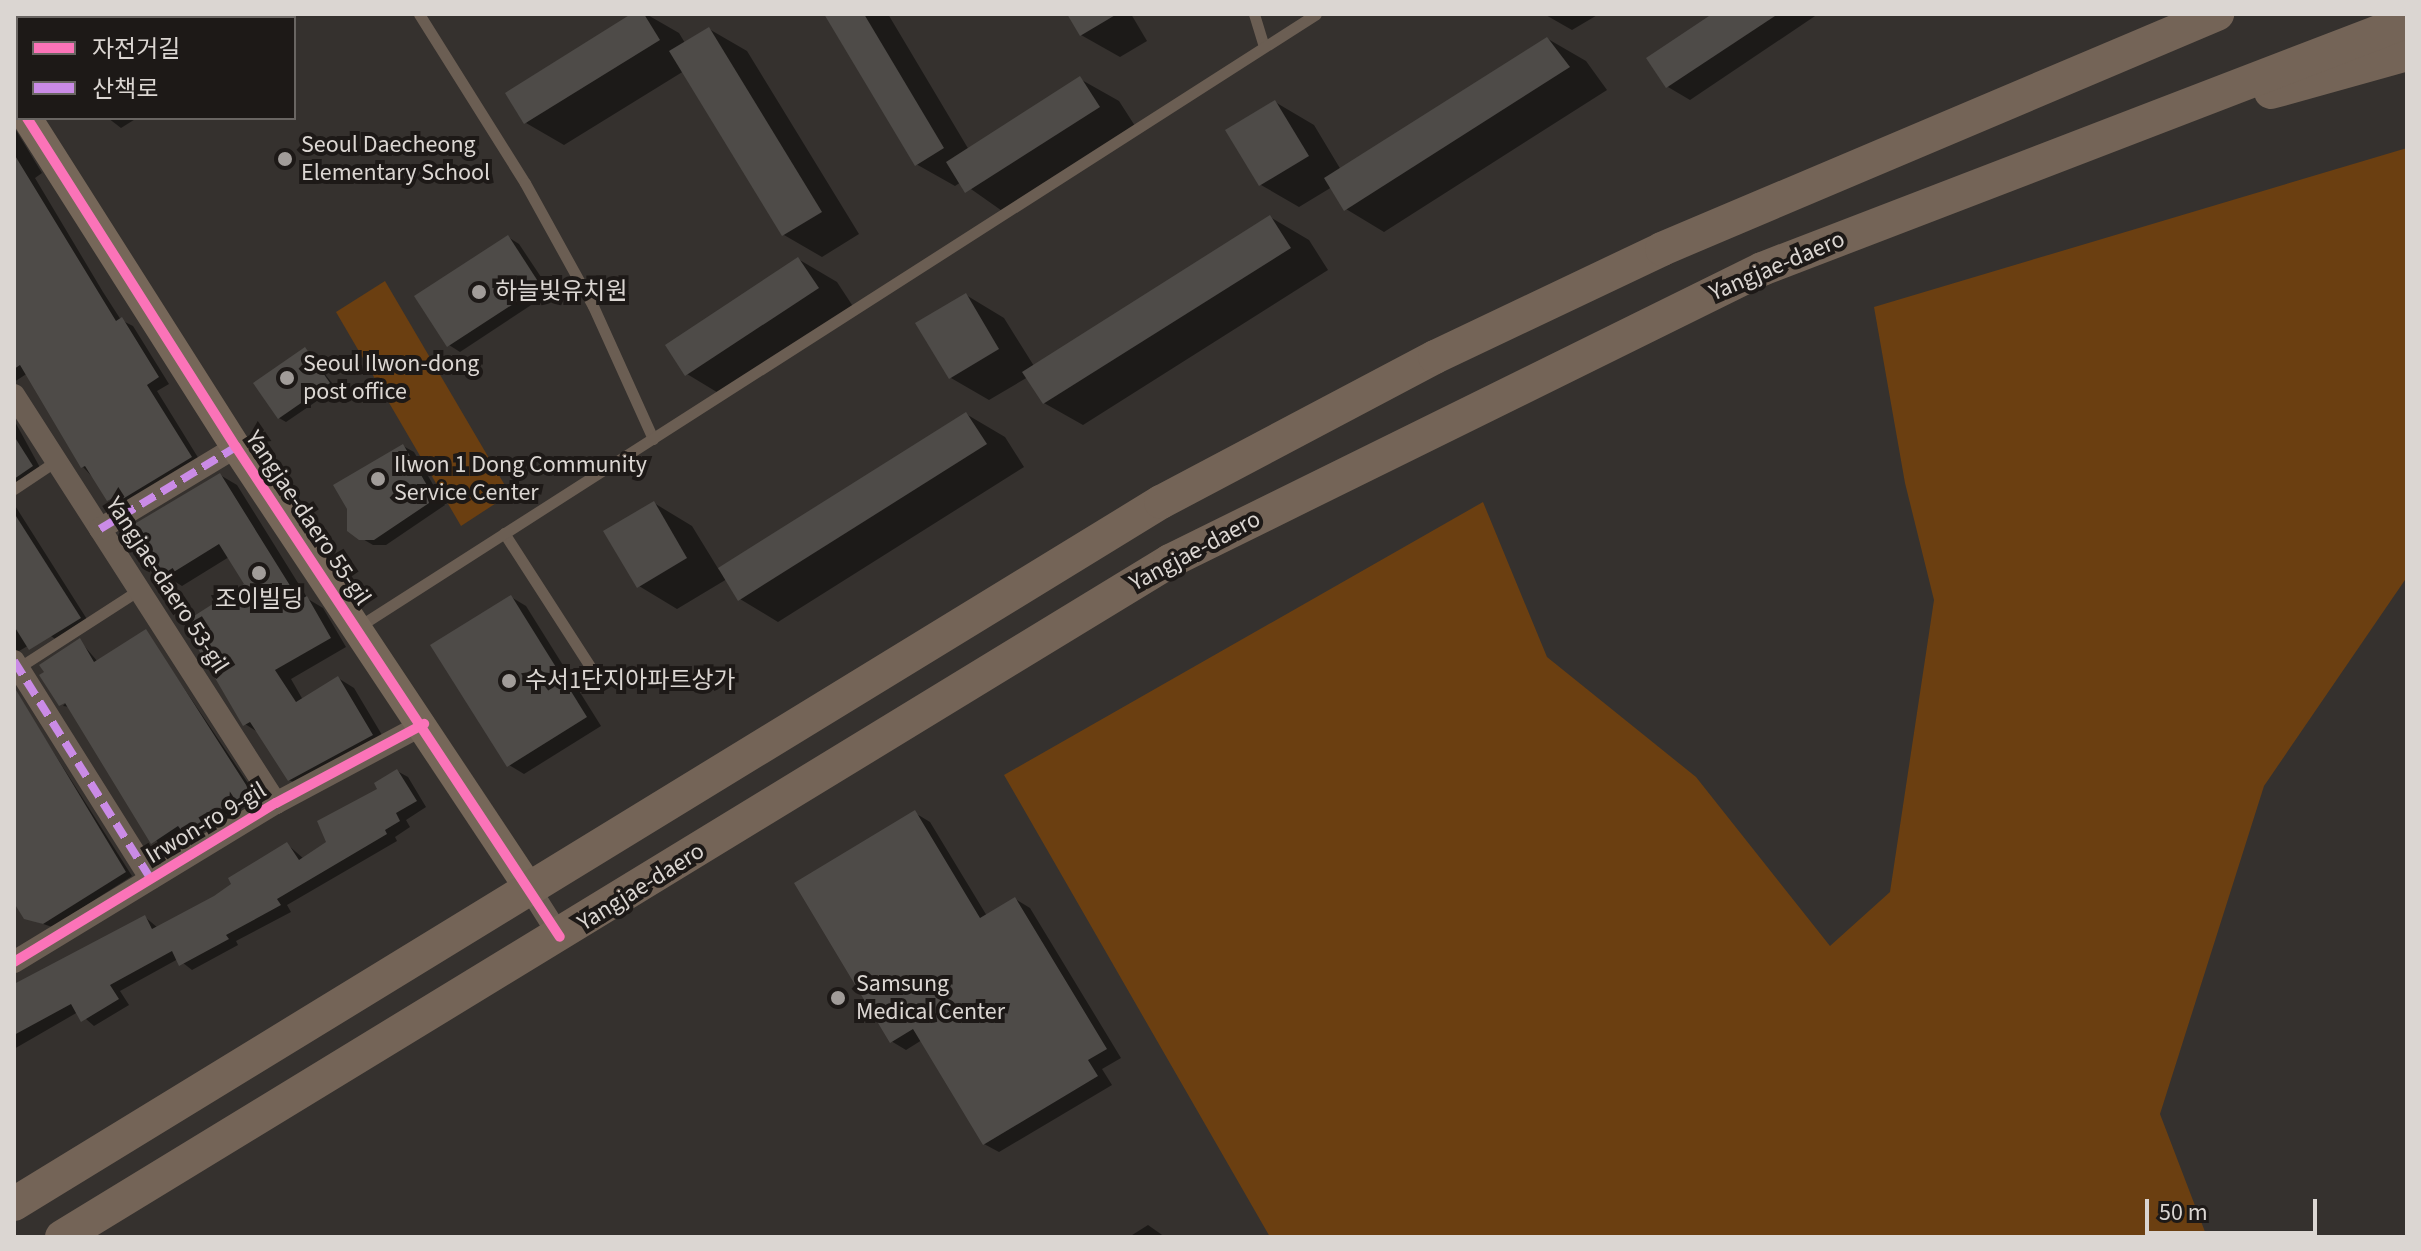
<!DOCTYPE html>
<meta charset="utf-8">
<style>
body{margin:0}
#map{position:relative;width:2421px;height:1251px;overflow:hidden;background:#35312e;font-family:"Source Sans 3","Noto Sans KR",sans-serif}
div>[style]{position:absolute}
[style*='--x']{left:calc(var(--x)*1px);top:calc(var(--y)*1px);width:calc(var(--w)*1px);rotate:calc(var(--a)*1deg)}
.green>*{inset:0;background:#6b3f11}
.shadow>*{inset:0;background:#0007}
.building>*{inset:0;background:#4e4b48}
.lane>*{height:11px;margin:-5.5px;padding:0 5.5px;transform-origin:5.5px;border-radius:5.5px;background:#6b5e53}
.street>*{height:22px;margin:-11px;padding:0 11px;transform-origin:11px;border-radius:11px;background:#6b5e53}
.secondary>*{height:30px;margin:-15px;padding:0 15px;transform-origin:15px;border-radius:15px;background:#766759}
.primary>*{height:34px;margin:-17px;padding:0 17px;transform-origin:17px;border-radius:17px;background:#746457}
.quiet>*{height:8px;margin-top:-4px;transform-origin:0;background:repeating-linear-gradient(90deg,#ca8be6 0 16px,transparent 0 24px)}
.cycleway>*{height:10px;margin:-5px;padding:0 5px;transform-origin:5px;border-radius:5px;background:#fb73b8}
.dots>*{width:22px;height:22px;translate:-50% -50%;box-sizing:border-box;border:4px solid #1d1917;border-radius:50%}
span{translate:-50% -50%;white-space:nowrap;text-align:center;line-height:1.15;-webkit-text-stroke:8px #1d1917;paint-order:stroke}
.poi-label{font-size:24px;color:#dbd6d2}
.left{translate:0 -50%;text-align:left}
.street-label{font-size:24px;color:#dbd6d2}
.frame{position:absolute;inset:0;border:16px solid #dbd6d2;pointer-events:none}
.legend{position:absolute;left:16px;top:16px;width:280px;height:104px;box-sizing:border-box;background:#1d1917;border:2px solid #696562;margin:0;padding:10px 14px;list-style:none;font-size:24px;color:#dbd6d2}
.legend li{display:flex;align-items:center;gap:16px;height:40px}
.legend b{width:40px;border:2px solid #696562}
.scale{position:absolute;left:2145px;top:1199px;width:172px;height:36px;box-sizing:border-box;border:4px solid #dbd6d2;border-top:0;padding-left:10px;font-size:24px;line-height:28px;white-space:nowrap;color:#dbd6d2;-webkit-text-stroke:6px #1d1917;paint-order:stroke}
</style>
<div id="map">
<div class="green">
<i style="clip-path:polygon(14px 14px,141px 14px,18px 18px,18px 58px)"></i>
<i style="clip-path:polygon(2407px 148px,2407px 577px,2264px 786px,2160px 1114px,2207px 1237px,1270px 1237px,1004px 775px,1483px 502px,1547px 657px,1696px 777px,1830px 946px,1890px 892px,1934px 600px,1905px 483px,1874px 307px)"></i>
<i style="clip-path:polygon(385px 281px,510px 494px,461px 526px,336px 312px)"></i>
</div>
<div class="shadow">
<i style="clip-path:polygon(164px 14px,298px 14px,158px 18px)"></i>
<i style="clip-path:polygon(635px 14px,646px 14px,679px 33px,685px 43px,709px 29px,747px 51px,859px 234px,822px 257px,784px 235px,684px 71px,564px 145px,526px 123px)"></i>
<i style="clip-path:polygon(826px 14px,888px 14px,969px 150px,1080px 79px,1119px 101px,1137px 129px,1005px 213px,961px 182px,955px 186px,916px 164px)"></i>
<i style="clip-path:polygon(1069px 14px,1131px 14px,1147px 41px,1120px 57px,1081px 35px)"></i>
<i style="clip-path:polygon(1544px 14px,1599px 14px,1572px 30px)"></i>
<i style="clip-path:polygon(1716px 14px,1818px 14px,1690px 100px,1668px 87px)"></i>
<i style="clip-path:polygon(1548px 39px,1586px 61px,1607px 90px,1384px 232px,1346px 209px,1332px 187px,1299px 207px,1261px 185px,1275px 102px,1314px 125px,1341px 170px)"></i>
<i style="clip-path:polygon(108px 118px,137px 118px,121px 128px)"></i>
<i style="clip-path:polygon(14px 127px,42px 173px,35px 178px,103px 292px,121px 320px,133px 326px,169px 384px,157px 391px,202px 464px,120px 506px,83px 467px,28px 373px,14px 382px)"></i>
<i style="clip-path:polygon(1270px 217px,1309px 240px,1328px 270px,1083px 425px,1044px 403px,1028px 377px,989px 400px,951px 378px,966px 295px,1004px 318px,1034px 366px)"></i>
<i style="clip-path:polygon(508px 237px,519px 244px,551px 292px,460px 352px,449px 345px)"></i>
<i style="clip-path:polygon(798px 259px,837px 282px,856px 311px,725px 397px,687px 374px)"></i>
<i style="clip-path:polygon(305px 349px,336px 388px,286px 422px,279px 418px)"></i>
<i style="clip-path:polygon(966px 414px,1005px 437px,1024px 467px,778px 622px,740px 599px,727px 579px,677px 609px,639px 586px,654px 503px,692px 526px,719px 570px)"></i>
<i style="clip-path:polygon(14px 420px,43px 473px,14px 495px)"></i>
<i style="clip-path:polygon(403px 446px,414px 452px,445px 505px,386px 545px,373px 545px,361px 538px,349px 508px)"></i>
<i style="clip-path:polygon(220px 475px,237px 485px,308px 599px,323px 608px,346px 647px,291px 679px,303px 700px,338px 678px,354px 688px,388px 745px,306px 789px,289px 780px,259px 733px,245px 724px,247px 585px,229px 557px,182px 586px,166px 576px)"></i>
<i style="clip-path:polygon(14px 504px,90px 624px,61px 643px,48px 634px,14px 654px)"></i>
<i style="clip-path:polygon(511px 597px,526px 606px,601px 726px,524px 774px,509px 765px)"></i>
<i style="clip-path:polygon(146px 632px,256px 795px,192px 837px,184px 831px,160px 846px,70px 707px,63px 706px,72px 696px,60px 705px,42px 676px,46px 673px,42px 667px,80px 641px,98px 662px)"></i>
<i style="clip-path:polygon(14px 690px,132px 876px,52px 927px,26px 918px,14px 899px)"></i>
<i style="clip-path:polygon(397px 771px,408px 777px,426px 807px,406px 820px,410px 827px,395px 837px,397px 841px,287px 905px,291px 912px,236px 941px,238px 945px,192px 970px,178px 959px,120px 991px,129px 1005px,94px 1026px,78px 1012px,14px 1049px,14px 987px,145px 917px,158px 928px,215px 897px,288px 845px,304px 859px,329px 843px)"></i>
<i style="clip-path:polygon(915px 813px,930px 822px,987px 916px,1015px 899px,1030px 908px,1121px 1058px,1102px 1069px,1112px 1085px,999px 1152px,984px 1144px,922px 1040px,906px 1050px,891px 1041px)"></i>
<i style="clip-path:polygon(1148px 1225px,1165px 1237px,1129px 1237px)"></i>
</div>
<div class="building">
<i style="clip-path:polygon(631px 14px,644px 14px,660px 40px,524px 124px,505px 93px)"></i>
<i style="clip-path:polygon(824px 14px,864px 14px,944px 148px,915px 166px)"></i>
<i style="clip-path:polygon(1067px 14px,1117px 14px,1080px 36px)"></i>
<i style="clip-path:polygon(1712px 14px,1778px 14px,1666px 88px,1646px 58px)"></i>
<i style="clip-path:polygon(709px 27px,822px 212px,782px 236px,669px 51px)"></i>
<i style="clip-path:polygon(1547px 37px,1570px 67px,1344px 211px,1324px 178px)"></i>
<i style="clip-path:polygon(1080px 76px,1100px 107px,965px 193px,946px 162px)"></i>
<i style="clip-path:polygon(1275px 100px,1309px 156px,1259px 186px,1225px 130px)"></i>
<i style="clip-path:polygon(14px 154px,116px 321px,122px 317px,159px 377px,147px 385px,192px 457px,116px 503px,113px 498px,107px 501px,85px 466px,81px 468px,20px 365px,14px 369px)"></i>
<i style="clip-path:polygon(1270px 215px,1291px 248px,1043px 404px,1022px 372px)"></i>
<i style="clip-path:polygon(508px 235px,541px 286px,447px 347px,414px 296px)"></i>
<i style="clip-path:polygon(798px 257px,819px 288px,685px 376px,665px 345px)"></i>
<i style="clip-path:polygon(966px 293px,999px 349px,949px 379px,915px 323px)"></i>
<i style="clip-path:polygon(305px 347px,330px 383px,278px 419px,253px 383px)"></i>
<i style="clip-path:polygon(966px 412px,987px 444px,738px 601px,718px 568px)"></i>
<i style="clip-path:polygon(14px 436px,33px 466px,14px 479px)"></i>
<i style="clip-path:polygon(403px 444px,435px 499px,374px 540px,359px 540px,347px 531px,347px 509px,333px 485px)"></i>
<i style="clip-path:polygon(220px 473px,299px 600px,307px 596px,331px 638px,275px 670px,296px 702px,338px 676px,373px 735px,288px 781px,250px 722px,243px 726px,183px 623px,244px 584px,219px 544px,164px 578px,131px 526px)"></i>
<i style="clip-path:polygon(654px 501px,687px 558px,637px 588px,603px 531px)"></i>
<i style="clip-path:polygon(14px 513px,81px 618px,29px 650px,14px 626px)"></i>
<i style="clip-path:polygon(511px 595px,587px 717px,507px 767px,430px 645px)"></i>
<i style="clip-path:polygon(146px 629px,250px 791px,184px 834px,178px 826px,151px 844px,65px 703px,59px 706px,39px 675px,44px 672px,39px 665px,80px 638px,94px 662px)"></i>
<i style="clip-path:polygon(16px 690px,126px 872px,43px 924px,24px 919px,14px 903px)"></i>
<i style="clip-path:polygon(397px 769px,417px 801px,396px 813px,400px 821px,385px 830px,387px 834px,277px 899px,281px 905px,226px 935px,229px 939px,179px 966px,172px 951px,110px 985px,119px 999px,81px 1022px,71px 1004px,14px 1035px,14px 984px,145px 915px,152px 929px,214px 896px,231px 884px,228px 878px,287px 842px,299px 860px,326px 842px,317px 821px,377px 789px,374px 783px)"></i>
<i style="clip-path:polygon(915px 810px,980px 918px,1015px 897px,1107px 1049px,1088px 1060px,1098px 1076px,983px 1145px,913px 1029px,890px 1043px,794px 883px)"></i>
</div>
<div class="lane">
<i style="--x:419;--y:14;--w:199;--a:57.9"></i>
<i style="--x:525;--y:183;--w:141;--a:61.1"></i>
<i style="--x:593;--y:306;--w:146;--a:65.7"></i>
<i style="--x:1254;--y:14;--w:34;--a:73"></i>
<i style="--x:14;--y:489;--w:50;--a:-33.7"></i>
<i style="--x:504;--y:533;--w:164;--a:57.2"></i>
<i style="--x:358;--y:627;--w:1137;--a:-32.61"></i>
<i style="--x:18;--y:668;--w:144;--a:-32.8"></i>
</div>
<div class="street">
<i style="--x:14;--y:395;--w:485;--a:57.3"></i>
<i style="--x:100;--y:529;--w:159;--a:-31.1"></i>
<i style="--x:14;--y:661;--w:257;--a:57.9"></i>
<i style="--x:531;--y:891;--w:54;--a:57.8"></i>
<i style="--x:14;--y:962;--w:306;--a:-31.3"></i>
<i style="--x:276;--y:803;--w:168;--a:-28.1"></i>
</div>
<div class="secondary">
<i style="--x:27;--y:118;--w:390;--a:57.6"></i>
<i style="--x:236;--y:447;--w:533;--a:56.4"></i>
</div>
<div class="primary">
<i style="--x:2271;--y:92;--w:141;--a:-15.6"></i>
<i style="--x:14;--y:1204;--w:1345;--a:-31.47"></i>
<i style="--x:1161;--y:502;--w:310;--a:-27.9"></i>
<i style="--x:1435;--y:357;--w:251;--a:-25.4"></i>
<i style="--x:1662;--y:249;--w:603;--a:-22.95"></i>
<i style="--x:62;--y:1237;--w:1298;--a:-31.39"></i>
<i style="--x:1170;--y:561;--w:660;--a:-26.25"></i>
<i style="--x:1762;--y:269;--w:691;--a:-21.03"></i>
</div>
<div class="quiet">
<i style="--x:100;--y:529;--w:159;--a:-31.1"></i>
<i style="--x:14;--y:661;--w:257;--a:57.9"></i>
</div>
<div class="cycleway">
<i style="--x:27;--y:118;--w:390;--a:57.6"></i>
<i style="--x:236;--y:447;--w:587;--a:56.53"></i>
<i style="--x:14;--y:962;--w:306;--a:-31.3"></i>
<i style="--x:276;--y:803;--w:168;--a:-28.1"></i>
</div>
<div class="dots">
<i style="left:285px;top:159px;background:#a19c99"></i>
<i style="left:479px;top:292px;background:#a19c99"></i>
<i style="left:287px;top:378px;background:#a19c99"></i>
<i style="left:378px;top:479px;background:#a19c99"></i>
<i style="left:259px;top:573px;background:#a19c99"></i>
<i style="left:509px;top:681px;background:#a19c99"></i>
<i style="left:838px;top:998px;background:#a19c99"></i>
</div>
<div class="poi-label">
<span class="left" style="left:301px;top:159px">Seoul Daecheong<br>Elementary School</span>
<span class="left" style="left:495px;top:292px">하늘빛유치원</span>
<span class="left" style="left:303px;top:378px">Seoul Ilwon-dong<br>post office</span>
<span class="left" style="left:394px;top:479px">Ilwon 1 Dong Community<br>Service Center</span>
<span style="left:259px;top:600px">조이빌딩</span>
<span class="left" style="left:525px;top:681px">수서1단지아파트상가</span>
<span class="left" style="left:856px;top:998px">Samsung<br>Medical Center</span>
</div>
<div class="street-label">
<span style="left:1777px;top:266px;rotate:-23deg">Yangjae-daero</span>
<span style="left:308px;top:518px;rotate:56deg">Yangjae-daero 55-gil</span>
<span style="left:1195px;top:551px;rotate:-28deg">Yangjae-daero</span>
<span style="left:167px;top:585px;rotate:57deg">Yangjae-daero 53-gil</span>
<span style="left:206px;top:823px;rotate:-31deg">Irwon-ro 9-gil</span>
<span style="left:641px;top:887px;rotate:-32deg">Yangjae-daero</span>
</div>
<div class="frame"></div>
<ul class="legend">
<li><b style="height:10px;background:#fb73b8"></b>자전거길</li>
<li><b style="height:10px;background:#ca8be6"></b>산책로</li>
</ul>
<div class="scale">50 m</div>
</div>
